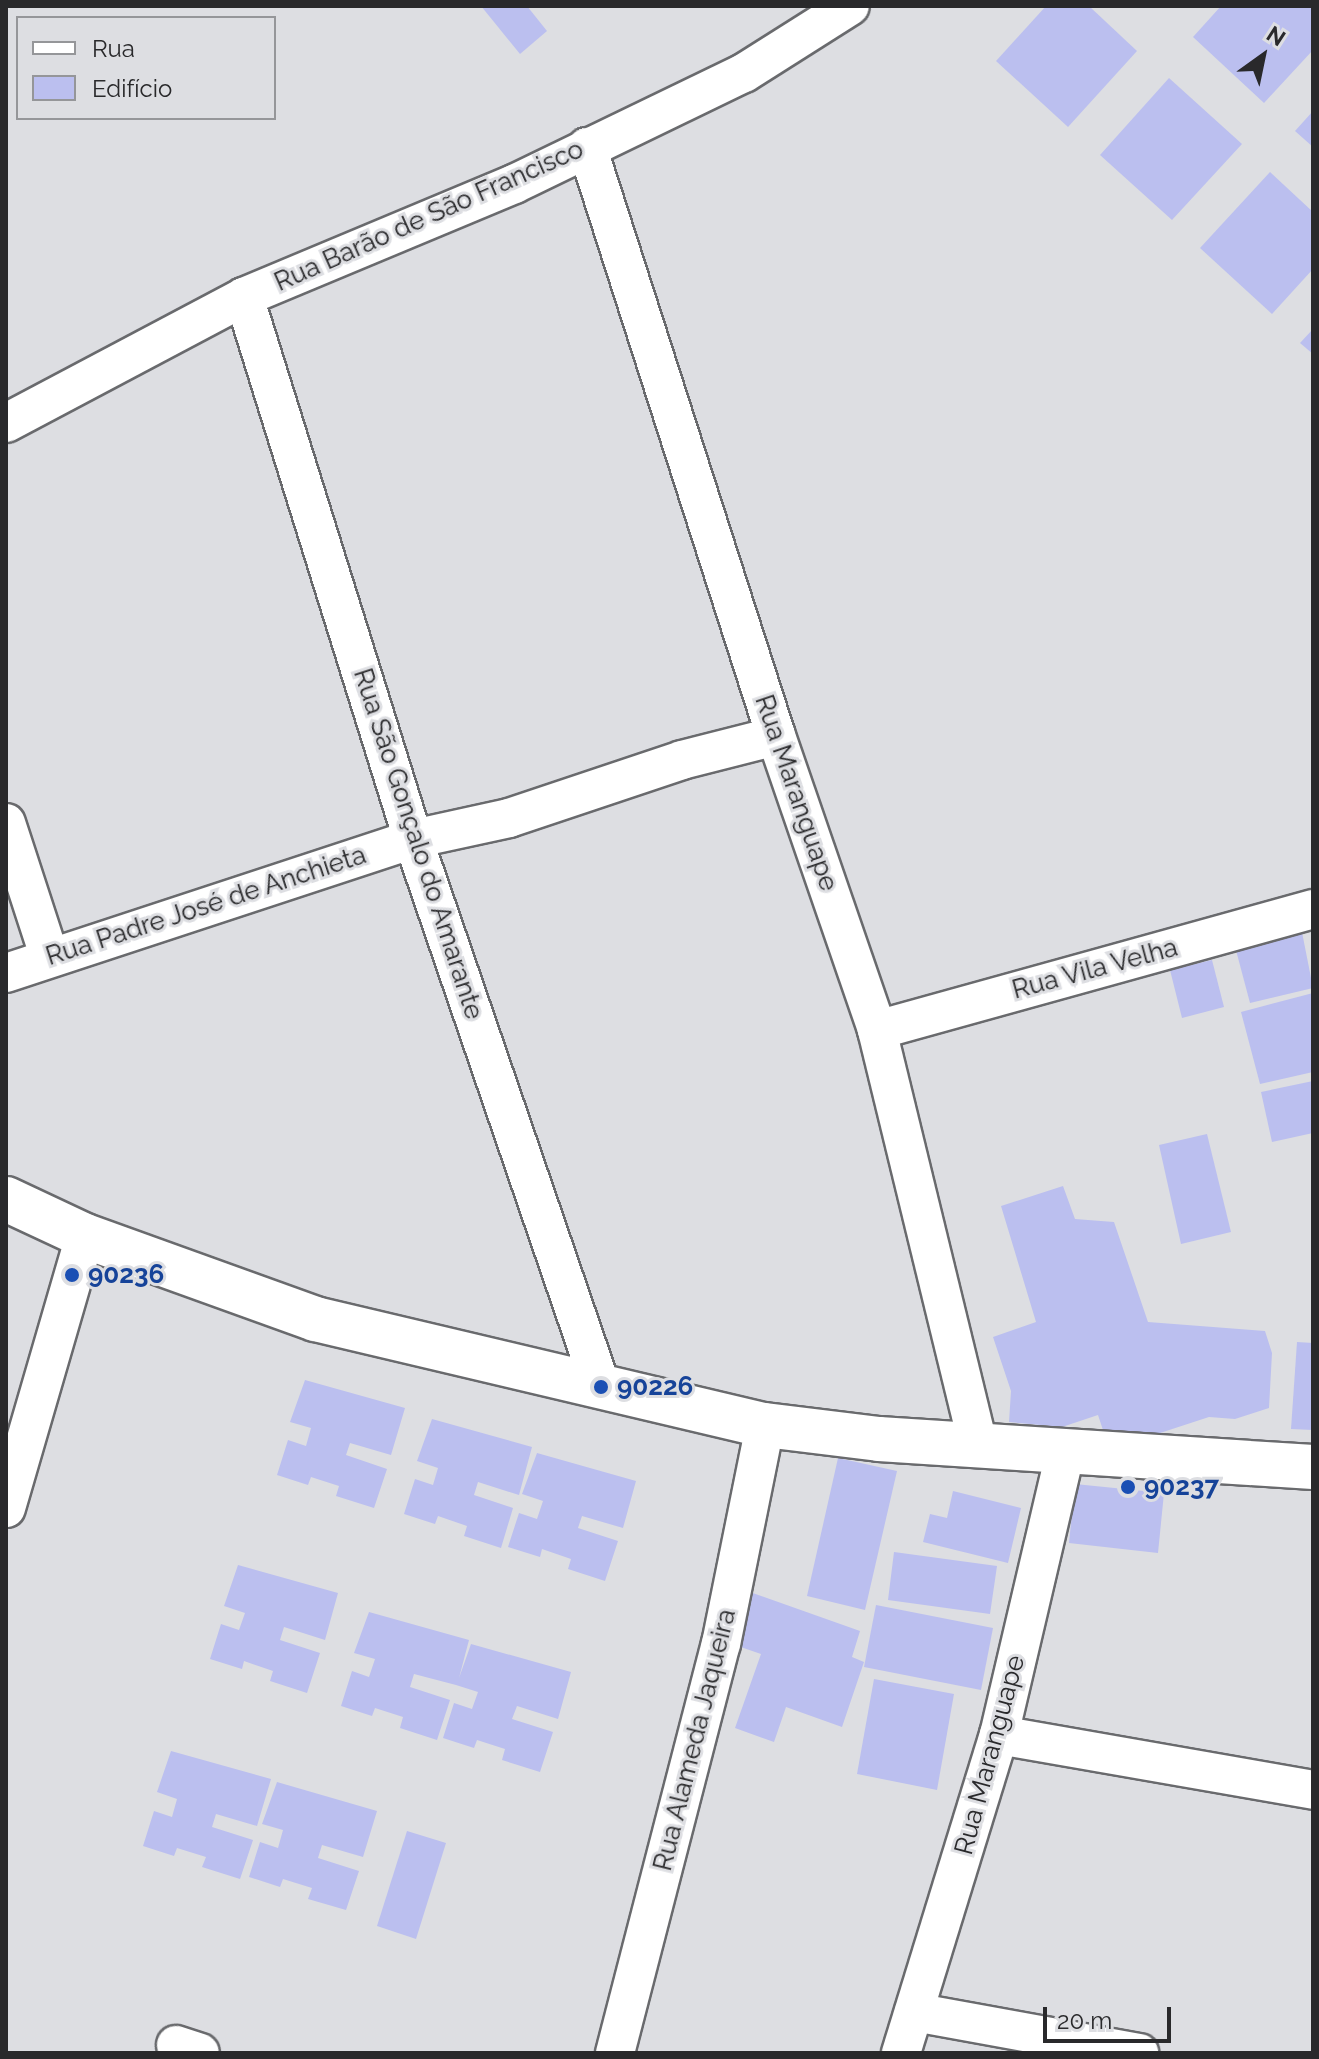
<!DOCTYPE html>
<meta charset="utf-8">
<style>
body{margin:0}
#map{position:relative;width:1319px;height:2059px;overflow:hidden;background:#dddee2;font-family:Raleway,sans-serif}
div>[style]{position:absolute}
[style*='--x']{left:calc(var(--x)*1px);top:calc(var(--y)*1px);width:calc(var(--w)*1px);rotate:calc(var(--a)*1deg)}
.building>*{inset:0;background:#bbbfef}
.roads{filter:drop-shadow(2px 0 #696a6d) drop-shadow(-2px 0 #696a6d) drop-shadow(0 2px #696a6d) drop-shadow(0 -2px #696a6d)}
.minor>*{height:38px;margin:-19px;padding:0 19px;transform-origin:19px;border-radius:19px;background:#fff}
.tertiary>*{height:44px;margin:-22px;padding:0 22px;transform-origin:22px;border-radius:22px;background:#fff}
.dots>*{width:22px;height:22px;translate:-50% -50%;box-sizing:border-box;border:4px solid #dddee2;border-radius:50%}
span{translate:-50% -50%;white-space:nowrap;text-align:center;line-height:1.15;-webkit-text-stroke:6px #dddee2;paint-order:stroke}
.street-label{font-size:26px;color:#29292b}
.transit-label{font-size:26px;color:#164399;font-weight:700}
.left{translate:0 -50%;text-align:left}
.frame{position:absolute;inset:0;border:8px solid #29292b;pointer-events:none}
.legend{position:absolute;left:16px;top:16px;width:260px;height:104px;box-sizing:border-box;background:#dddee2;border:2px solid #959699;margin:0;padding:10px 14px;list-style:none;font-size:24px;color:#29292b}
.legend li{display:flex;align-items:center;gap:16px;height:40px}
.legend b{width:40px;border:2px solid #959699}
.north{position:absolute;left:1223px;top:16px;width:80px;height:80px;-webkit-text-stroke:6px #dddee2;paint-order:stroke;rotate:33deg;font-size:22px;font-weight:700;line-height:32px;text-align:center;color:#29292b}
.north::after{content:'';display:block;margin:auto;width:28px;height:36px;background:#29292b;clip-path:polygon(50% 0,100% 100%,50% 72%,0 100%)}
.scale{position:absolute;left:1043px;top:2007px;width:128px;height:36px;box-sizing:border-box;border:4px solid #29292b;border-top:0;padding-left:10px;font-size:24px;line-height:28px;white-space:nowrap;color:#29292b;-webkit-text-stroke:6px #dddee2;paint-order:stroke}
</style>
<div id="map">
<div class="building">
<i style="clip-path:polygon(481px 6px,527px 6px,547px 31px,520px 54px)"></i>
<i style="clip-path:polygon(1046px 6px,1089px 6px,1137px 51px,1068px 127px,996px 61px)"></i>
<i style="clip-path:polygon(1221px 6px,1313px 7px,1313px 50px,1264px 103px,1193px 37px)"></i>
<i style="clip-path:polygon(1169px 78px,1242px 144px,1172px 220px,1100px 155px)"></i>
<i style="clip-path:polygon(1313px 111px,1313px 147px,1295px 131px)"></i>
<i style="clip-path:polygon(1270px 172px,1313px 212px,1313px 269px,1272px 314px,1200px 248px)"></i>
<i style="clip-path:polygon(1313px 329px,1313px 354px,1300px 343px)"></i>
<i style="clip-path:polygon(1300px 922px,1313px 988px,1250px 1003px,1233px 939px)"></i>
<i style="clip-path:polygon(1212px 960px,1224px 1007px,1182px 1018px,1170px 970px)"></i>
<i style="clip-path:polygon(1313px 993px,1313px 1072px,1260px 1084px,1241px 1012px)"></i>
<i style="clip-path:polygon(1313px 1081px,1313px 1133px,1272px 1142px,1261px 1092px)"></i>
<i style="clip-path:polygon(1207px 1134px,1231px 1232px,1181px 1244px,1159px 1145px)"></i>
<i style="clip-path:polygon(1063px 1186px,1075px 1219px,1114px 1222px,1148px 1322px,1265px 1331px,1272px 1353px,1269px 1408px,1235px 1419px,1209px 1417px,1157px 1434px,1103px 1430px,1098px 1415px,1062px 1427px,1009px 1422px,1011px 1391px,993px 1337px,1036px 1322px,1001px 1206px)"></i>
<i style="clip-path:polygon(1297px 1342px,1313px 1343px,1313px 1430px,1291px 1429px)"></i>
<i style="clip-path:polygon(305px 1380px,405px 1408px,391px 1455px,350px 1443px,346px 1455px,387px 1469px,374px 1508px,336px 1496px,339px 1486px,311px 1477px,308px 1485px,277px 1475px,288px 1440px,306px 1446px,311px 1428px,290px 1422px)"></i>
<i style="clip-path:polygon(432px 1419px,532px 1447px,519px 1495px,478px 1482px,474px 1495px,513px 1508px,501px 1548px,464px 1536px,467px 1526px,438px 1516px,435px 1524px,404px 1514px,415px 1479px,433px 1485px,438px 1468px,417px 1461px)"></i>
<i style="clip-path:polygon(537px 1453px,636px 1481px,623px 1528px,582px 1516px,578px 1528px,618px 1541px,605px 1581px,568px 1569px,571px 1559px,542px 1549px,540px 1557px,508px 1547px,519px 1513px,537px 1519px,543px 1501px,522px 1494px)"></i>
<i style="clip-path:polygon(838px 1458px,897px 1471px,865px 1610px,807px 1596px)"></i>
<i style="clip-path:polygon(1075px 1484px,1164px 1493px,1158px 1553px,1069px 1543px)"></i>
<i style="clip-path:polygon(953px 1491px,1021px 1508px,1008px 1563px,923px 1542px,930px 1514px,947px 1518px)"></i>
<i style="clip-path:polygon(894px 1552px,997px 1566px,990px 1614px,888px 1600px)"></i>
<i style="clip-path:polygon(238px 1565px,338px 1593px,325px 1640px,284px 1627px,280px 1640px,320px 1653px,307px 1693px,270px 1681px,273px 1671px,244px 1661px,242px 1669px,210px 1659px,221px 1624px,239px 1630px,245px 1613px,224px 1606px)"></i>
<i style="clip-path:polygon(747px 1591px,860px 1631px,852px 1657px,864px 1662px,842px 1727px,786px 1707px,774px 1742px,735px 1728px,761px 1654px,729px 1643px)"></i>
<i style="clip-path:polygon(876px 1605px,993px 1628px,981px 1690px,864px 1667px)"></i>
<i style="clip-path:polygon(369px 1612px,469px 1640px,459px 1678px,471px 1644px,571px 1672px,558px 1719px,517px 1706px,512px 1719px,553px 1732px,540px 1772px,502px 1760px,505px 1749px,477px 1740px,474px 1748px,443px 1738px,454px 1703px,472px 1709px,478px 1692px,456px 1685px,414px 1674px,410px 1687px,450px 1700px,437px 1740px,400px 1728px,403px 1717px,375px 1708px,372px 1716px,341px 1706px,352px 1671px,369px 1677px,375px 1659px,354px 1653px)"></i>
<i style="clip-path:polygon(874px 1679px,954px 1694px,937px 1790px,857px 1774px)"></i>
<i style="clip-path:polygon(171px 1751px,271px 1779px,257px 1826px,216px 1814px,212px 1827px,253px 1840px,240px 1879px,202px 1867px,206px 1857px,177px 1848px,174px 1856px,143px 1846px,154px 1811px,172px 1817px,177px 1799px,157px 1792px)"></i>
<i style="clip-path:polygon(277px 1782px,377px 1811px,363px 1857px,322px 1845px,318px 1858px,359px 1871px,346px 1910px,308px 1899px,312px 1888px,283px 1879px,280px 1887px,249px 1877px,260px 1842px,278px 1848px,283px 1830px,262px 1824px)"></i>
<i style="clip-path:polygon(407px 1831px,446px 1843px,416px 1939px,377px 1926px)"></i>
</div>
<div class="roads">
<div class="minor">
<i style="--x:587;--y:147;--w:619;--a:72.21"></i>
<i style="--x:776;--y:736;--w:311;--a:71"></i>
<i style="--x:877;--y:1030;--w:427;--a:76.3"></i>
<i style="--x:244;--y:297;--w:568;--a:72.68"></i>
<i style="--x:413;--y:839;--w:579;--a:71.06"></i>
<i style="--x:6;--y:423;--w:269;--a:-27.9"></i>
<i style="--x:244;--y:297;--w:293;--a:-22.7"></i>
<i style="--x:514;--y:184;--w:255;--a:-25.8"></i>
<i style="--x:744;--y:73;--w:125;--a:-32.3"></i>
<i style="--x:6;--y:823;--w:139;--a:72"></i>
<i style="--x:6;--y:973;--w:428;--a:-18.2"></i>
<i style="--x:413;--y:839;--w:98;--a:-12.3"></i>
<i style="--x:509;--y:818;--w:182;--a:-18.5"></i>
<i style="--x:682;--y:760;--w:97;--a:-14.3"></i>
<i style="--x:877;--y:1030;--w:452;--a:-15.5"></i>
<i style="--x:6;--y:1508;--w:283;--a:-73.8"></i>
<i style="--x:999;--y:1735;--w:319;--a:9.9"></i>
<i style="--x:914;--y:2012;--w:229;--a:10.3"></i>
<i style="--x:176;--y:2045;--w:25;--a:18"></i>
<i style="--x:615;--y:2053;--w:423;--a:-75.5"></i>
<i style="--x:721;--y:1644;--w:223;--a:-78.6"></i>
<i style="--x:901;--y:2053;--w:333;--a:-72.9"></i>
<i style="--x:999;--y:1735;--w:290;--a:-76.8"></i>
</div>
<div class="tertiary">
<i style="--x:6;--y:1199;--w:87;--a:25.1"></i>
<i style="--x:85;--y:1236;--w:245;--a:19.8"></i>
<i style="--x:315;--y:1319;--w:462;--a:13.3"></i>
<i style="--x:765;--y:1425;--w:115;--a:7"></i>
<i style="--x:879;--y:1439;--w:435;--a:3.7"></i>
</div>
</div>
<div class="dots">
<i style="left:72px;top:1275px;background:#1a4fb4"></i>
<i style="left:601px;top:1387px;background:#1a4fb4"></i>
<i style="left:1128px;top:1487px;background:#1a4fb4"></i>
</div>
<div class="street-label">
<span style="left:429px;top:216px;rotate:-24deg">Rua Barão de São Francisco</span>
<span style="left:796px;top:793px;rotate:71deg">Rua Maranguape</span>
<span style="left:418px;top:844px;rotate:72deg">Rua São Gonçalo do Amarante</span>
<span style="left:206px;top:906px;rotate:-18deg">Rua Padre José de Anchieta</span>
<span style="left:1095px;top:969px;rotate:-15deg">Rua Vila Velha</span>
<span style="left:695px;top:1740px;rotate:-76deg">Rua Alameda Jaqueira</span>
<span style="left:990px;top:1755px;rotate:-75deg">Rua Maranguape</span>
</div>
<div class="transit-label">
<span class="left" style="left:88px;top:1275px">90236</span>
<span class="left" style="left:617px;top:1387px">90226</span>
<span class="left" style="left:1144px;top:1487px">90237</span>
</div>
<div class="frame"></div>
<ul class="legend">
<li><b style="height:10px;background:#fff"></b>Rua</li>
<li><b style="height:22px;background:#bbbfef"></b>Edifício</li>
</ul>
<div class="north">N</div>
<div class="scale">20 m</div>
</div>
